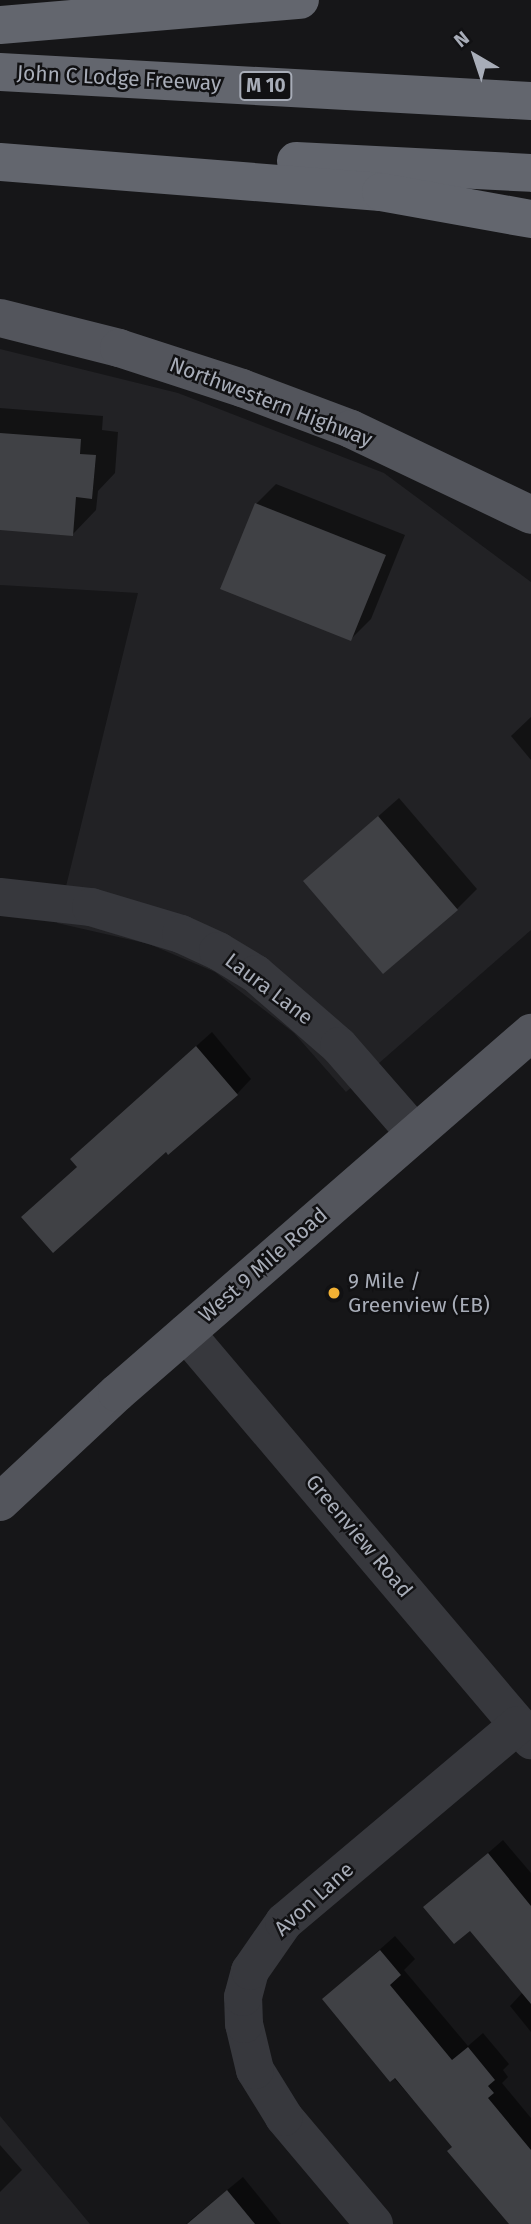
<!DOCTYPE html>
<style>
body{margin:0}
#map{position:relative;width:531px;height:2224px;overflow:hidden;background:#161618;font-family:"Fira Sans",sans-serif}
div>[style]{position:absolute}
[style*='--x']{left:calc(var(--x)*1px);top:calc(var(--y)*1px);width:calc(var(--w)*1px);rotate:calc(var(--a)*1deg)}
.built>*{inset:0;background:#222225}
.shadow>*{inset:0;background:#0007}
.building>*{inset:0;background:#404145}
.minor>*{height:38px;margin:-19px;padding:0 19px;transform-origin:19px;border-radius:19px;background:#37383d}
.major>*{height:38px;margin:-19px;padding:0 19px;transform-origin:19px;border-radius:19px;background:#53555c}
.highway>*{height:38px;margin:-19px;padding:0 19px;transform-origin:19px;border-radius:19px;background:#63666e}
.dots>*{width:19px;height:19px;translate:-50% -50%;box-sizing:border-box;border:4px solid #111113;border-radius:50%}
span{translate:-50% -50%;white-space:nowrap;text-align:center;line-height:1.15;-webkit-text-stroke:5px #111113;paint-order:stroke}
.shield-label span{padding:2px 5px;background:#111113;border:2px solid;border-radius:5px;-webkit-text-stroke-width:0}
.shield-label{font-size:19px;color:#a8adb8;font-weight:700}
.street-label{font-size:21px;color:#a8adb8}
.poi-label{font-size:21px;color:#a8adb8}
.left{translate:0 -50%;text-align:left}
.north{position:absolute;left:440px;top:21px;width:70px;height:70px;-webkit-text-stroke:5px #111113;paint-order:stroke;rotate:321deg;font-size:19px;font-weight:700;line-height:28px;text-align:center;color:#a8adb8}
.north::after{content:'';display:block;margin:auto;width:24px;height:32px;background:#a8adb8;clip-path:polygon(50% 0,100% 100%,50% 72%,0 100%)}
</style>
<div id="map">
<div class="built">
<i style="clip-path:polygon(0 349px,178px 393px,384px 473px,531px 582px,531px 930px,346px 1092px,294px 1033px,215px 972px,149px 944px,57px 923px,138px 593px,0 585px)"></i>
<i style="clip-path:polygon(0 2116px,90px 2224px,0 2224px)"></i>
</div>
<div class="shadow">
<i style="clip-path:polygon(0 408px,103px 416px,102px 430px,118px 432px,115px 473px,98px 491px,96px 510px,73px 534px,0 529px)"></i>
<i style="clip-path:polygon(276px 484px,405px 535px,371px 619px,351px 639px,256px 504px)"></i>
<i style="clip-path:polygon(531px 717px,531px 760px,511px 736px)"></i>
<i style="clip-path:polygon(399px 798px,477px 889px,457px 909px,305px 881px)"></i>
<i style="clip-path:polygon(212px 1032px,251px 1079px,237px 1094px,166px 1149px,87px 1144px)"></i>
<i style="clip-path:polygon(503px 1840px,531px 1873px,531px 2032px,510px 2006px,523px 1992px,470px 1929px,426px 1907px)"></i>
<i style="clip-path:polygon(395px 1936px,415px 1959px,404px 1970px,468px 2046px,483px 2033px,509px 2064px,503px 2070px,508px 2077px,502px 2083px,531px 2118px,531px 2224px,511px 2224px,454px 2146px,324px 1999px)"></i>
<i style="clip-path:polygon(0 2145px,22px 2170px,0 2192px)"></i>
<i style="clip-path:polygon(243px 2177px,281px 2224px,186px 2224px)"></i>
</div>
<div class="building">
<i style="clip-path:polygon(0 433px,81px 439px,80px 454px,96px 455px,92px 499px,76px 497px,73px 536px,0 530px)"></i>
<i style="clip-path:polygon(255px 503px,386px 555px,351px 641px,220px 589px)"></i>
<i style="clip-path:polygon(378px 816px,458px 910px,383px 974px,303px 881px)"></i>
<i style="clip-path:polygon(196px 1046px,238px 1095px,168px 1155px,166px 1152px,53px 1253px,21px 1217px,77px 1167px,70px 1159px)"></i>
<i style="clip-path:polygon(488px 1853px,531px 1906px,531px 2004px,470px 1931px,454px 1944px,423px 1907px)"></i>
<i style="clip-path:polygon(380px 1950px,401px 1975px,390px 1985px,452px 2060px,468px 2047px,495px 2080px,488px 2086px,494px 2093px,488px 2098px,531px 2150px,531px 2224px,509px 2224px,447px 2151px,452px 2147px,395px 2078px,390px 2082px,322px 1999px)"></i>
<i style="clip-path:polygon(227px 2190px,255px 2224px,187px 2224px)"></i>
</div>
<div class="minor">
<i style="--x:0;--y:897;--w:92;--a:6.3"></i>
<i style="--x:91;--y:907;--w:94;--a:16.7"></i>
<i style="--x:181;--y:934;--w:41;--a:24.7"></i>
<i style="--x:218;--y:951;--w:44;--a:31.2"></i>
<i style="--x:256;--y:974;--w:110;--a:40.9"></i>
<i style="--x:339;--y:1046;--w:116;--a:48.9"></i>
<i style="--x:186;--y:1333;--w:534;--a:49.71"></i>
<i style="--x:374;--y:2224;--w:140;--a:-130.1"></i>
<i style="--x:284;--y:2117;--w:55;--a:-121.7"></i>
<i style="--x:255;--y:2070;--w:47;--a:-103.4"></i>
<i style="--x:244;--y:2024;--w:27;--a:-92"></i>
<i style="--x:243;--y:1997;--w:27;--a:-75"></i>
<i style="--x:250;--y:1971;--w:60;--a:-55.2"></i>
<i style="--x:284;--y:1922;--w:306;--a:-40.1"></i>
</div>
<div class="major">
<i style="--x:0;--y:318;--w:123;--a:14.1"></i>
<i style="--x:119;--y:348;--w:129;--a:18"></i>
<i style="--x:242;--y:388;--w:116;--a:20.6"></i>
<i style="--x:351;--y:429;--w:199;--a:25.5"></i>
<i style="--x:0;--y:1502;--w:160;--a:-43"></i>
<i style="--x:117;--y:1393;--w:549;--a:-41.01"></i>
</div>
<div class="highway">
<i style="--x:0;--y:25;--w:301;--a:-4.8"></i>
<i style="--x:0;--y:72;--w:532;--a:3.13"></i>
<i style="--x:296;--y:161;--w:235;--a:2.9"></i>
<i style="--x:0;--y:162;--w:382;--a:4.5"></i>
<i style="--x:381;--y:192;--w:152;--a:10.2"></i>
</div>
<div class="dots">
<i style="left:334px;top:1293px;background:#f2b134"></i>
</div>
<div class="shield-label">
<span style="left:266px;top:86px">M 10</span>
</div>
<div class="street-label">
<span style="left:119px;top:78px;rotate:3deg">John C Lodge Freeway</span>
<span style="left:271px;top:402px;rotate:21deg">Northwestern Highway</span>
<span style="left:269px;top:989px;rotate:37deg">Laura Lane</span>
<span style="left:263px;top:1265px;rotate:-41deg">West 9 Mile Road</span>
<span style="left:359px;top:1536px;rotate:50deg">Greenview Road</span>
<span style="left:314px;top:1899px;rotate:-42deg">Avon Lane</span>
</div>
<div class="poi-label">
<span class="left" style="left:348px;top:1293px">9 Mile /<br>Greenview (EB)</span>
</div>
<div class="north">N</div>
</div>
